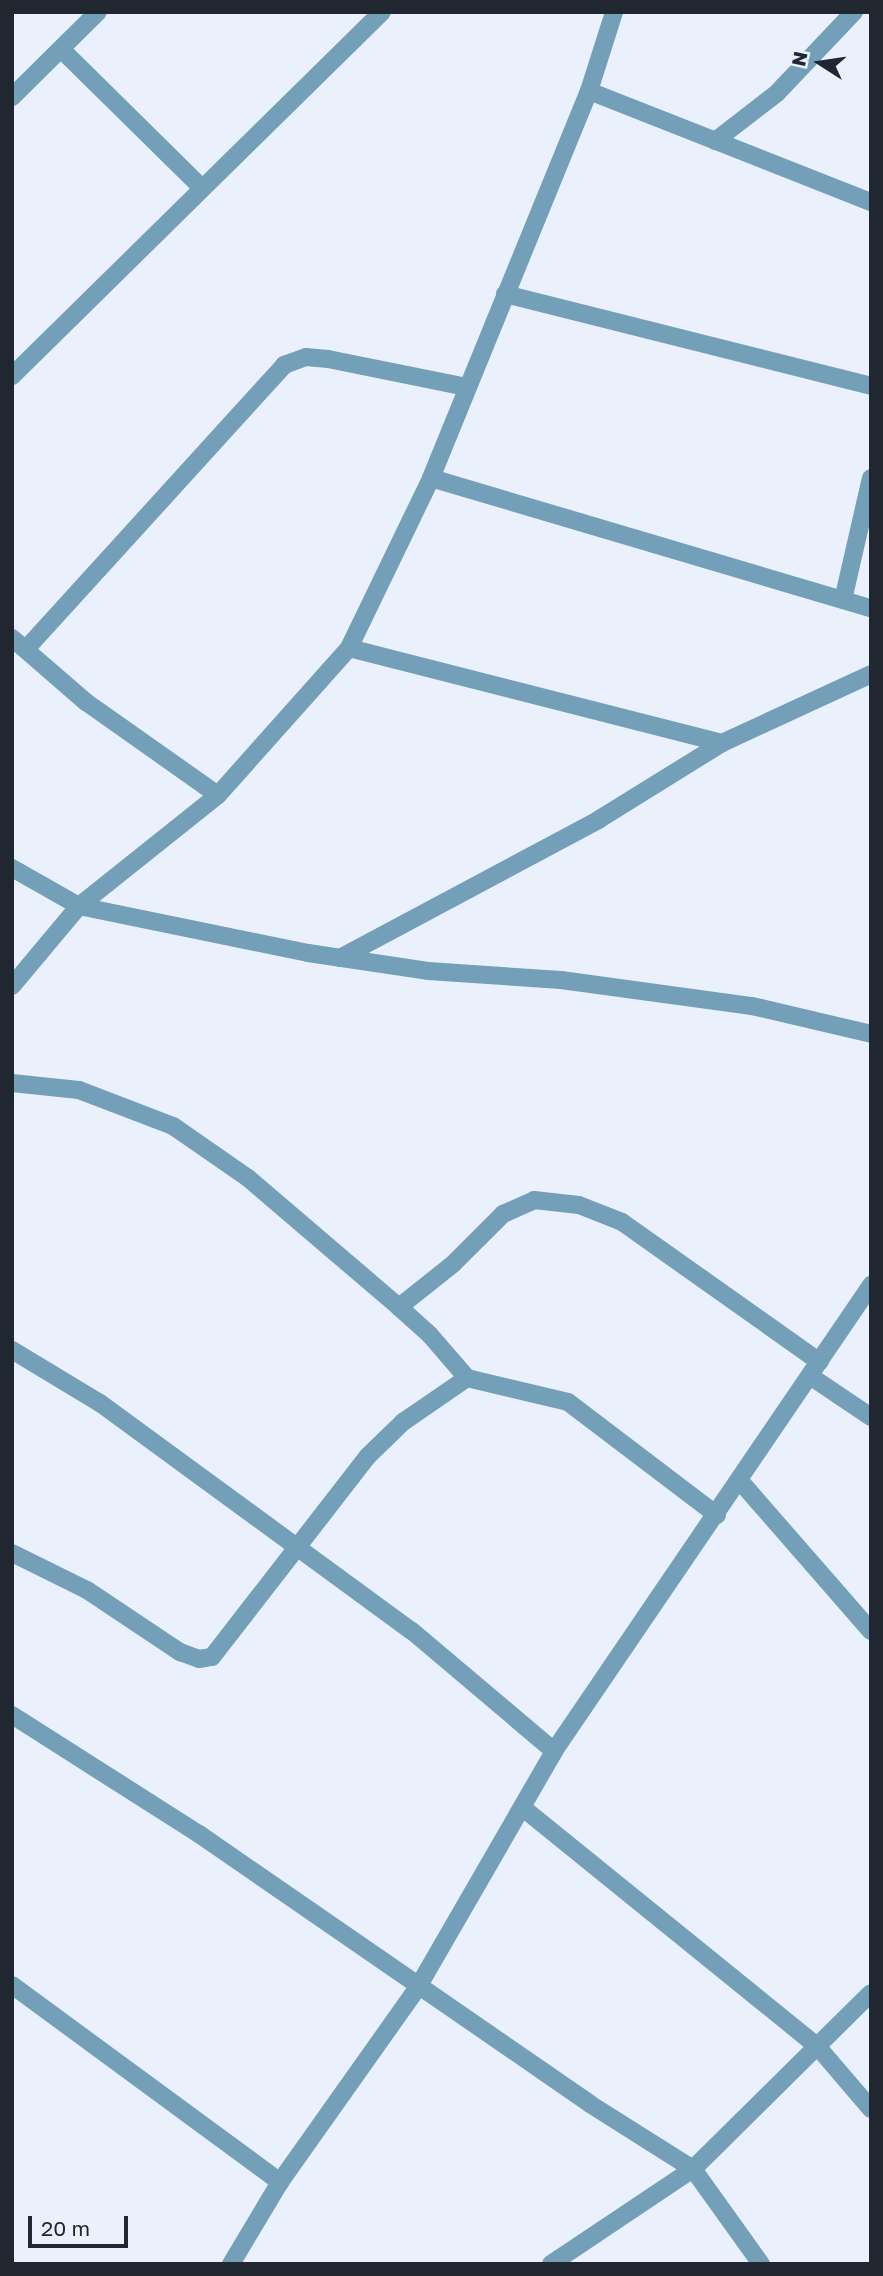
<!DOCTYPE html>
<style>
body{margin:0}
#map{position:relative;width:883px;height:2276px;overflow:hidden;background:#eaf1fd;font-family:"Golos Text",sans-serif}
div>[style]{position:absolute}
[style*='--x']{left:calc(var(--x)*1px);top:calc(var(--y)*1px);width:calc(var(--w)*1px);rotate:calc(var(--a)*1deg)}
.minor>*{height:18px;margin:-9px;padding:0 9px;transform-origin:9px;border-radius:9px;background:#73a0b8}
span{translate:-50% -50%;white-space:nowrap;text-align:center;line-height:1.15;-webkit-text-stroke:6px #eaf1fd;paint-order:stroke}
.frame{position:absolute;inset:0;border:14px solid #202731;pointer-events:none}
.north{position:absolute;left:785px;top:28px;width:70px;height:70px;-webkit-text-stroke:5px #eaf1fd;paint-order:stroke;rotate:282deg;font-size:19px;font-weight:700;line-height:28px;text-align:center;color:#202731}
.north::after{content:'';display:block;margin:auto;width:24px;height:32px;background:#202731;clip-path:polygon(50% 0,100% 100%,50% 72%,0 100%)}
.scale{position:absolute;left:28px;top:2216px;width:100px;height:32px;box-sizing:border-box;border:4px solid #202731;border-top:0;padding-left:9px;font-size:21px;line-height:24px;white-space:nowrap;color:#202731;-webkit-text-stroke:5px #eaf1fd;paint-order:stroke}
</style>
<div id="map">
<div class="minor">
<i style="--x:62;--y:50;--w:195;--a:44.6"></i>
<i style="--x:589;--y:91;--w:303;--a:21.5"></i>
<i style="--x:12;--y:97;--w:121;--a:-44.7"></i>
<i style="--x:715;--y:141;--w:78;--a:-37.7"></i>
<i style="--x:777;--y:93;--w:112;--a:-46.5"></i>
<i style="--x:505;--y:294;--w:377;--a:14.1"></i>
<i style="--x:12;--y:376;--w:519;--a:-44.53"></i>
<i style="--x:431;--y:478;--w:459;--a:16.5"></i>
<i style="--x:843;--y:600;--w:125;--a:-77.1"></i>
<i style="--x:12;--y:638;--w:98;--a:40.9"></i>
<i style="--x:86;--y:702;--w:161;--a:35.2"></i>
<i style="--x:349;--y:648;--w:385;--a:14.3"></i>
<i style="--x:26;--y:649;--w:384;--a:-47.7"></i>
<i style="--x:284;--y:365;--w:23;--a:-20"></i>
<i style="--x:306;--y:357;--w:22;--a:5"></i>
<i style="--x:328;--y:359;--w:142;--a:11.4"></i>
<i style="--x:12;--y:868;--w:77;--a:29.6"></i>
<i style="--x:79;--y:906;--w:234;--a:11.6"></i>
<i style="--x:308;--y:953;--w:121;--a:8.5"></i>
<i style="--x:428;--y:971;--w:133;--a:3.9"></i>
<i style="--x:561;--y:980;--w:193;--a:7.8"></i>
<i style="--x:752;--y:1006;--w:122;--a:13.2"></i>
<i style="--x:340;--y:958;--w:293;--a:-28.1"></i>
<i style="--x:598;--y:820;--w:146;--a:-31.8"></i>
<i style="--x:722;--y:743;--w:164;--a:-24.8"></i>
<i style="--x:12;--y:986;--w:104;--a:-50.1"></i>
<i style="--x:79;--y:906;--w:178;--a:-38.6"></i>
<i style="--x:218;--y:795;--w:197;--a:-48.3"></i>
<i style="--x:349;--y:648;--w:189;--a:-64.2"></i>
<i style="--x:431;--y:478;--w:418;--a:-67.8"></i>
<i style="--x:589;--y:91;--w:83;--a:-72.4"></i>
<i style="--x:12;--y:1083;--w:67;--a:6"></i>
<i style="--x:79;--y:1090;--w:101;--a:21"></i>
<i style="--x:173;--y:1126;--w:91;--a:34.7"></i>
<i style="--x:248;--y:1178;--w:199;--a:40.5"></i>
<i style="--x:399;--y:1307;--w:42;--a:42.1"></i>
<i style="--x:430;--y:1335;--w:57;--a:49.3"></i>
<i style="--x:467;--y:1378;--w:104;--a:13.4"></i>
<i style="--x:568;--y:1402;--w:187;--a:37.2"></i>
<i style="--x:399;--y:1307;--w:69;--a:-38.5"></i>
<i style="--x:453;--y:1264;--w:71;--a:-45"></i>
<i style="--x:503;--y:1214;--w:34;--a:-24"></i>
<i style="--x:534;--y:1200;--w:45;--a:6.3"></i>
<i style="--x:579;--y:1205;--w:46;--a:21.6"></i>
<i style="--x:622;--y:1222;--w:242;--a:35.3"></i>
<i style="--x:12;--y:1350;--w:103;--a:31.1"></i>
<i style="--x:100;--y:1403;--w:386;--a:36.2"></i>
<i style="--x:412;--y:1631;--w:186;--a:40.2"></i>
<i style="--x:810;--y:1376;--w:73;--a:33.9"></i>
<i style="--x:740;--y:1481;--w:199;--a:48.9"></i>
<i style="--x:12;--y:1553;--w:84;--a:26.3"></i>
<i style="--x:87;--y:1590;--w:112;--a:33.7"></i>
<i style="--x:180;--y:1652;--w:20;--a:20"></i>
<i style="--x:199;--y:1659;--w:13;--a:-9"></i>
<i style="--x:212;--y:1657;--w:254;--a:-52.2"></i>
<i style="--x:368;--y:1456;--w:49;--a:-44.2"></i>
<i style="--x:403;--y:1422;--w:78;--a:-34.5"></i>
<i style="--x:12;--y:1715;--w:222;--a:32.5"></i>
<i style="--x:199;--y:1834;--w:475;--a:34.6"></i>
<i style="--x:590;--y:2104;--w:122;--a:32.3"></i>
<i style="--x:693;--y:2169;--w:117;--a:54.4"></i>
<i style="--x:523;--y:1808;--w:378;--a:39"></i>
<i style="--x:817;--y:2046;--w:83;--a:49.4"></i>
<i style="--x:12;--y:1985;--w:333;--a:36.3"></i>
<i style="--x:231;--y:2264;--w:96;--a:-59.1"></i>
<i style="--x:280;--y:2182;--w:239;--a:-54.7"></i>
<i style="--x:418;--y:1987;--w:272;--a:-60"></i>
<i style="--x:554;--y:1751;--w:564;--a:-55.77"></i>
<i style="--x:551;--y:2264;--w:171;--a:-33.8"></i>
<i style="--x:693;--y:2169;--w:250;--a:-44.7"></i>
</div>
<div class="frame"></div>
<div class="north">N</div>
<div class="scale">20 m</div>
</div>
